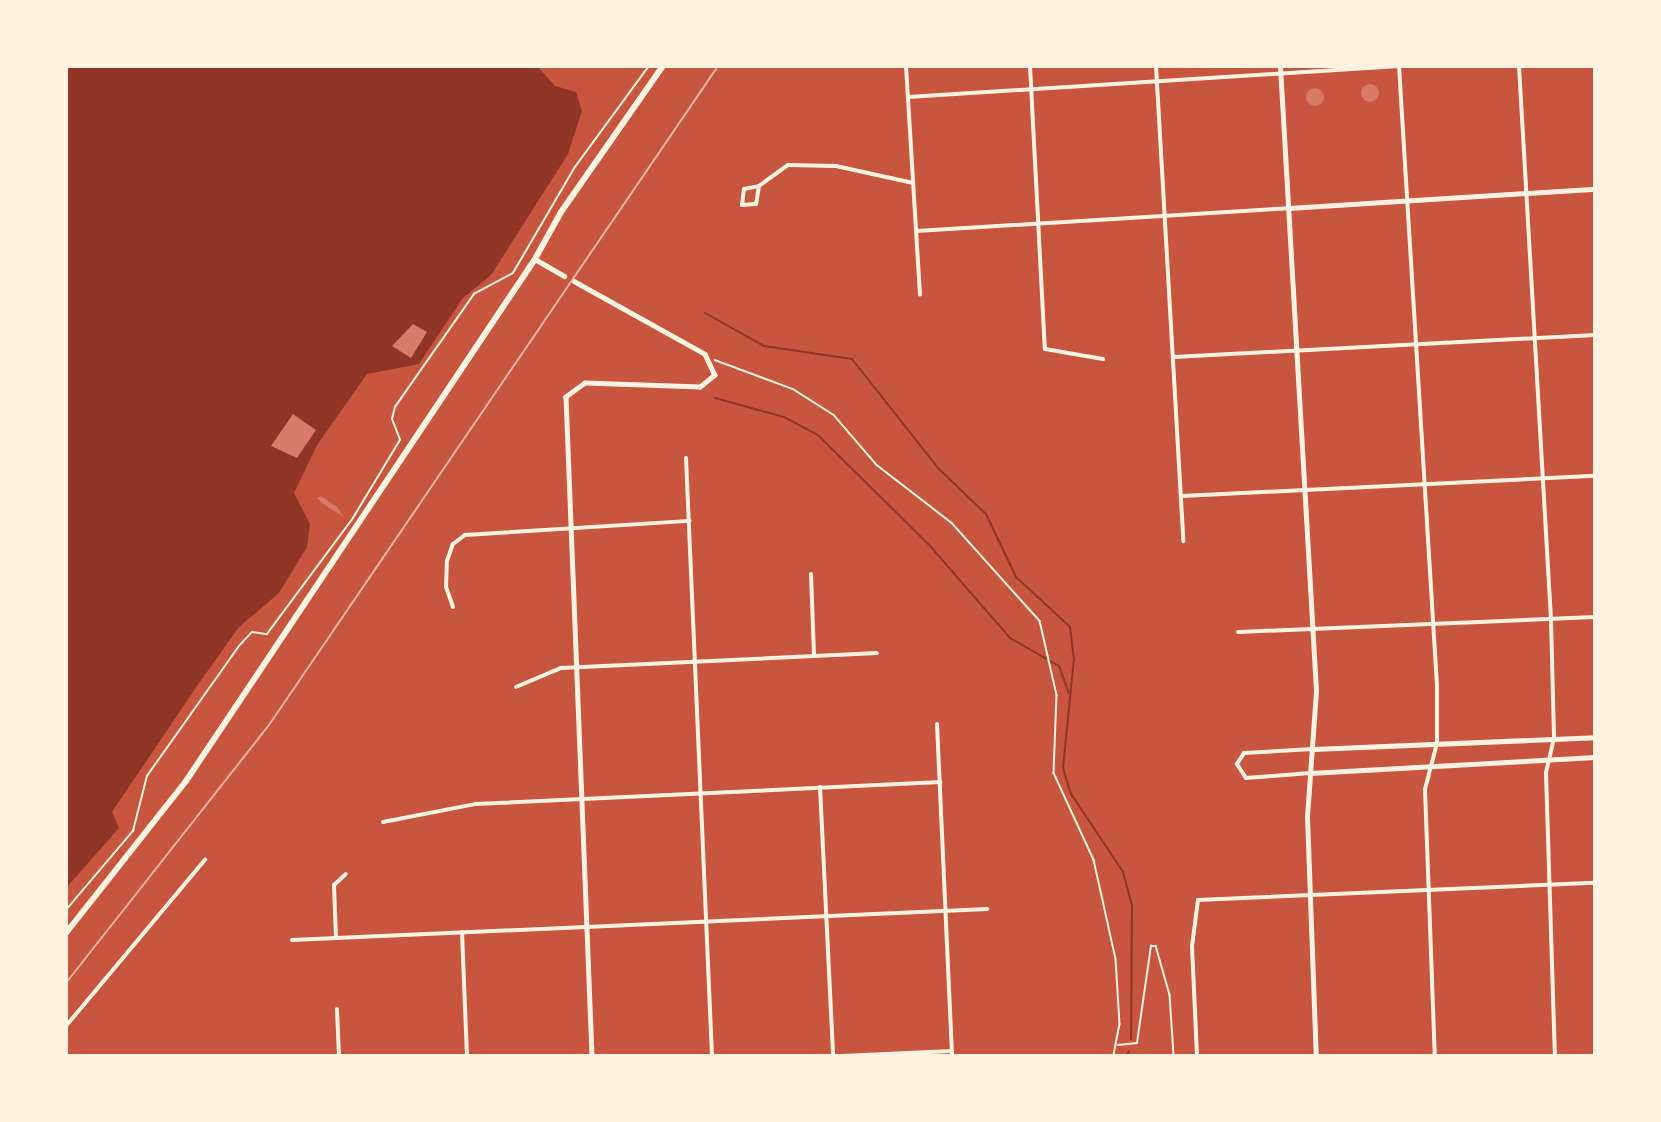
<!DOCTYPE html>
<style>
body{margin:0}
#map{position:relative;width:1661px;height:1122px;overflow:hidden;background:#c8553d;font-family:Manrope,sans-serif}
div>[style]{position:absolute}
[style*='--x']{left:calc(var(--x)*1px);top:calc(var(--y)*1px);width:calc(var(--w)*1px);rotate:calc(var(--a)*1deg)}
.water>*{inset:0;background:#8f3625}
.stream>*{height:2px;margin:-1px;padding:0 1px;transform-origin:1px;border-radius:1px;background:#8f3625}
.building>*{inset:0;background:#d67c66}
.round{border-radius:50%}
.path>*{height:1.5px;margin:-0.75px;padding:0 0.75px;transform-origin:0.75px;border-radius:0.75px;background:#fff3e0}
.minor>*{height:4px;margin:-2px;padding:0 2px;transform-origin:2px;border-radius:2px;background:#fff3e0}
.tertiary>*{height:4.5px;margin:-2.25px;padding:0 2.25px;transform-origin:2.25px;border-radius:2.25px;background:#fff3e0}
.secondary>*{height:5px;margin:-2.5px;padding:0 2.5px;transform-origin:2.5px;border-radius:2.5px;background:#fff3e0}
.primary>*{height:6px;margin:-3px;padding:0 3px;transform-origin:3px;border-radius:3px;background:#fff3e0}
.rail>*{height:2px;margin:-1px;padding:0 1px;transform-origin:1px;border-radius:1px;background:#e9b49f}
span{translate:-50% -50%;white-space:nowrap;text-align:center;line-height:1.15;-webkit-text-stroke:6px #fff3e0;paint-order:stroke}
.frame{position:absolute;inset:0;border:68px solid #fff3e0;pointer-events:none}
</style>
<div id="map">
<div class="water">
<i style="clip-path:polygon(66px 66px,537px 66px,555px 86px,576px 92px,582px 111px,568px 154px,491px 275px,462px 299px,419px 364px,367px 374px,317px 445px,294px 493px,310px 524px,307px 547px,279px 593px,239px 627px,197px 686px,112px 812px,119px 828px,66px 888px)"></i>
</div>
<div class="stream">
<i style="--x:705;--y:313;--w:68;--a:29.2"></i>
<i style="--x:764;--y:346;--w:89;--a:8.4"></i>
<i style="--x:852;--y:359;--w:140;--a:51.7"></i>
<i style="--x:939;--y:469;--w:65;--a:43.8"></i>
<i style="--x:986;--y:514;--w:70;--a:64.5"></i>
<i style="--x:1016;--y:577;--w:74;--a:42.8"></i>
<i style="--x:1070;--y:627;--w:31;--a:83"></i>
<i style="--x:1074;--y:658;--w:111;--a:95.7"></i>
<i style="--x:1063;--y:768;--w:27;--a:73"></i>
<i style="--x:1071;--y:794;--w:94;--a:56.3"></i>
<i style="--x:1123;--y:872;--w:35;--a:75"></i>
<i style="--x:1132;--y:906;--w:133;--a:90.4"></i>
<i style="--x:715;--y:398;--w:72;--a:15.4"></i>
<i style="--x:784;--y:417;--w:40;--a:28"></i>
<i style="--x:819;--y:436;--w:158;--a:44.7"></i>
<i style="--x:931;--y:547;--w:121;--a:49"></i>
<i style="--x:1010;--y:638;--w:56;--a:29.7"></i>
<i style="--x:1059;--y:666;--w:29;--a:70"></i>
<i style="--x:1127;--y:1056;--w:5;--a:-68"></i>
</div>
<div class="building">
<i class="round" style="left:1361px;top:84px;width:18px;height:18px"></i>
<i class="round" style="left:1306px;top:88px;width:18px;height:18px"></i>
<i style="clip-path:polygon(413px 324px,427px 332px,411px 358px,392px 346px)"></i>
<i style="clip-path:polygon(293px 414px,316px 430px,297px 458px,271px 446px)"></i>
<i style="clip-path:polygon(321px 496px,337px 507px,344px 517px,323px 504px,317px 498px)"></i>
</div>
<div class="path">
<i style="--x:715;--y:360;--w:83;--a:20.4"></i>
<i style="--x:793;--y:389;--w:49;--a:32.4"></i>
<i style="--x:834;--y:415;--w:66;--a:49.3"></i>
<i style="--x:877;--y:465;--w:95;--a:37.7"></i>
<i style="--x:952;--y:523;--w:132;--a:48.1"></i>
<i style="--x:1040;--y:621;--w:76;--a:77.1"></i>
<i style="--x:1057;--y:695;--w:78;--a:92.2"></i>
<i style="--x:1054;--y:773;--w:96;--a:65.3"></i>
<i style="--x:1094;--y:860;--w:101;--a:77.5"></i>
<i style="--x:1116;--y:959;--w:65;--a:86.5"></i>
<i style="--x:1120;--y:1024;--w:33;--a:101"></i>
<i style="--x:66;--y:910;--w:104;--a:-49.7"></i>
<i style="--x:133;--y:831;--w:57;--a:-75.7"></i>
<i style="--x:147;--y:776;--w:159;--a:-54.7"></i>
<i style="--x:239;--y:646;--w:19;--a:-47"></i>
<i style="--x:252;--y:632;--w:15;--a:8"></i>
<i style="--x:267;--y:634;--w:144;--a:-53.4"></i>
<i style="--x:353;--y:518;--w:91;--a:-58.9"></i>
<i style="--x:400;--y:440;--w:22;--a:-111"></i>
<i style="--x:392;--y:419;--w:12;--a:-76"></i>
<i style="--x:395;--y:407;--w:138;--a:-55"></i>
<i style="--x:474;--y:294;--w:44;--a:-28.3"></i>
<i style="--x:513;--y:273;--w:123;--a:-59.7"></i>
<i style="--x:575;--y:167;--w:125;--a:-53.8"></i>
<i style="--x:1118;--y:1045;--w:19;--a:-6"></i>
<i style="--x:1137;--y:1043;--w:98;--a:-81.8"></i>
<i style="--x:1151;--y:946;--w:5;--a:0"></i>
<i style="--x:1156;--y:946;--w:51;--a:74.1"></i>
<i style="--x:1170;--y:995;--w:61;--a:86.2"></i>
</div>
<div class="minor">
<i style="--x:906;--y:66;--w:229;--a:86.5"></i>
<i style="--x:1030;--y:66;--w:283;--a:87"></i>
<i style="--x:1045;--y:349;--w:59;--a:9.8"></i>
<i style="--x:1156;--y:66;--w:476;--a:86.7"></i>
<i style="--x:1399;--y:66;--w:621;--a:86.49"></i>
<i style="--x:1437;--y:686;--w:57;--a:90"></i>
<i style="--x:1437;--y:743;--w:48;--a:104.6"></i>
<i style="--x:1425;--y:789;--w:267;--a:87.9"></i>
<i style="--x:1519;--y:66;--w:555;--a:86.69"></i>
<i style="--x:1551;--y:620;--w:118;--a:88.5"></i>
<i style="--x:1554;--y:738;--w:36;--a:103"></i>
<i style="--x:1546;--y:773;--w:283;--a:88.2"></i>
<i style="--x:908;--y:97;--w:496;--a:-3.6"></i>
<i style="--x:759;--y:186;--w:18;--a:99"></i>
<i style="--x:756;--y:204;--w:14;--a:176"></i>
<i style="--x:742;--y:205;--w:16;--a:-83"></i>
<i style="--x:744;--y:189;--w:15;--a:-11"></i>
<i style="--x:759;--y:186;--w:36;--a:-36"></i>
<i style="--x:788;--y:165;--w:48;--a:1.2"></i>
<i style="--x:836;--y:166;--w:79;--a:12.4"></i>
<i style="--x:916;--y:231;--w:374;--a:-3.5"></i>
<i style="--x:1174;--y:357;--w:422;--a:-3"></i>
<i style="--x:686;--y:458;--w:599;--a:87.51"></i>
<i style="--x:1182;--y:496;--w:413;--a:-2.8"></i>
<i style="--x:811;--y:574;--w:82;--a:87.9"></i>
<i style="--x:453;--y:607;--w:21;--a:-109"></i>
<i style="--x:446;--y:587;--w:26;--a:-88"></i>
<i style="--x:447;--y:561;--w:18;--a:-71"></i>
<i style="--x:453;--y:544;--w:15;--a:-37"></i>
<i style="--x:465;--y:535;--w:225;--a:-3.6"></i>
<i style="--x:1238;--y:632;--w:357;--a:-2.4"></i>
<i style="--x:516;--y:687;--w:49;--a:-22.9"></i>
<i style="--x:561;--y:668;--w:316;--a:-2.7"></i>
<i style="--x:937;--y:724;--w:332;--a:87.4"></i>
<i style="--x:1310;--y:773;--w:64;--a:175.5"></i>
<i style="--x:1246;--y:778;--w:17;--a:-123"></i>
<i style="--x:1237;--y:764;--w:13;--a:-58"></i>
<i style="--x:1244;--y:753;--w:69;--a:-3.3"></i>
<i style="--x:820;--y:787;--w:269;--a:87.2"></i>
<i style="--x:383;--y:822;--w:95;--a:-11"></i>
<i style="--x:476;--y:804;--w:465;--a:-2.7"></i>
<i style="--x:462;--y:932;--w:124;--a:87.7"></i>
<i style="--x:336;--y:938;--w:53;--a:-92.2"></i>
<i style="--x:334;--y:885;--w:16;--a:-43"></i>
<i style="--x:292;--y:940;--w:696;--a:-2.55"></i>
<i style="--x:337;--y:1009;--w:47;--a:87.6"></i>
<i style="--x:66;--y:1026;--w:217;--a:-50.1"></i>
<i style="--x:842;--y:1056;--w:110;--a:-2.6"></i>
<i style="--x:1197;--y:1056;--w:110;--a:-92.6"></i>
<i style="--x:1192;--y:946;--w:46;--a:-82.6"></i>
<i style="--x:1198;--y:900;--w:397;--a:-2.5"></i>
</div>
<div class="tertiary">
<i style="--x:1289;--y:208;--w:307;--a:-3.6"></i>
<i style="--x:535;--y:259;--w:34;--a:30"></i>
<i style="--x:574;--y:281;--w:150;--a:29.1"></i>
<i style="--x:705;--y:354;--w:23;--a:65"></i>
<i style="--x:715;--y:375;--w:19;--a:141"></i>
<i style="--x:700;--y:387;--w:115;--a:-178"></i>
<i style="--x:585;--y:383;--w:24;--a:144"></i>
<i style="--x:566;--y:397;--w:660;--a:87.74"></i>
<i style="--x:1314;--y:749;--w:281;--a:-2.4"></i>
<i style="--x:1310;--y:773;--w:285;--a:-3.2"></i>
</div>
<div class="secondary">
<i style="--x:1280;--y:66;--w:626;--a:86.7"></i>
<i style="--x:1316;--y:691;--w:125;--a:94.1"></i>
<i style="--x:1307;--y:816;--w:240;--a:87.9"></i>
</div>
<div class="primary">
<i style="--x:66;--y:933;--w:194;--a:-51.7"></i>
<i style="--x:186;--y:781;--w:628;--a:-56.23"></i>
<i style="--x:535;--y:259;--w:54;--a:-61"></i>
<i style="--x:561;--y:212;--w:178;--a:-55.1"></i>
</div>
<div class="rail">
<i style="--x:66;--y:983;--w:328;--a:-51.8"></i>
<i style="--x:269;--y:725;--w:797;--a:-55.73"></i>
</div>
<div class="frame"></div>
</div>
